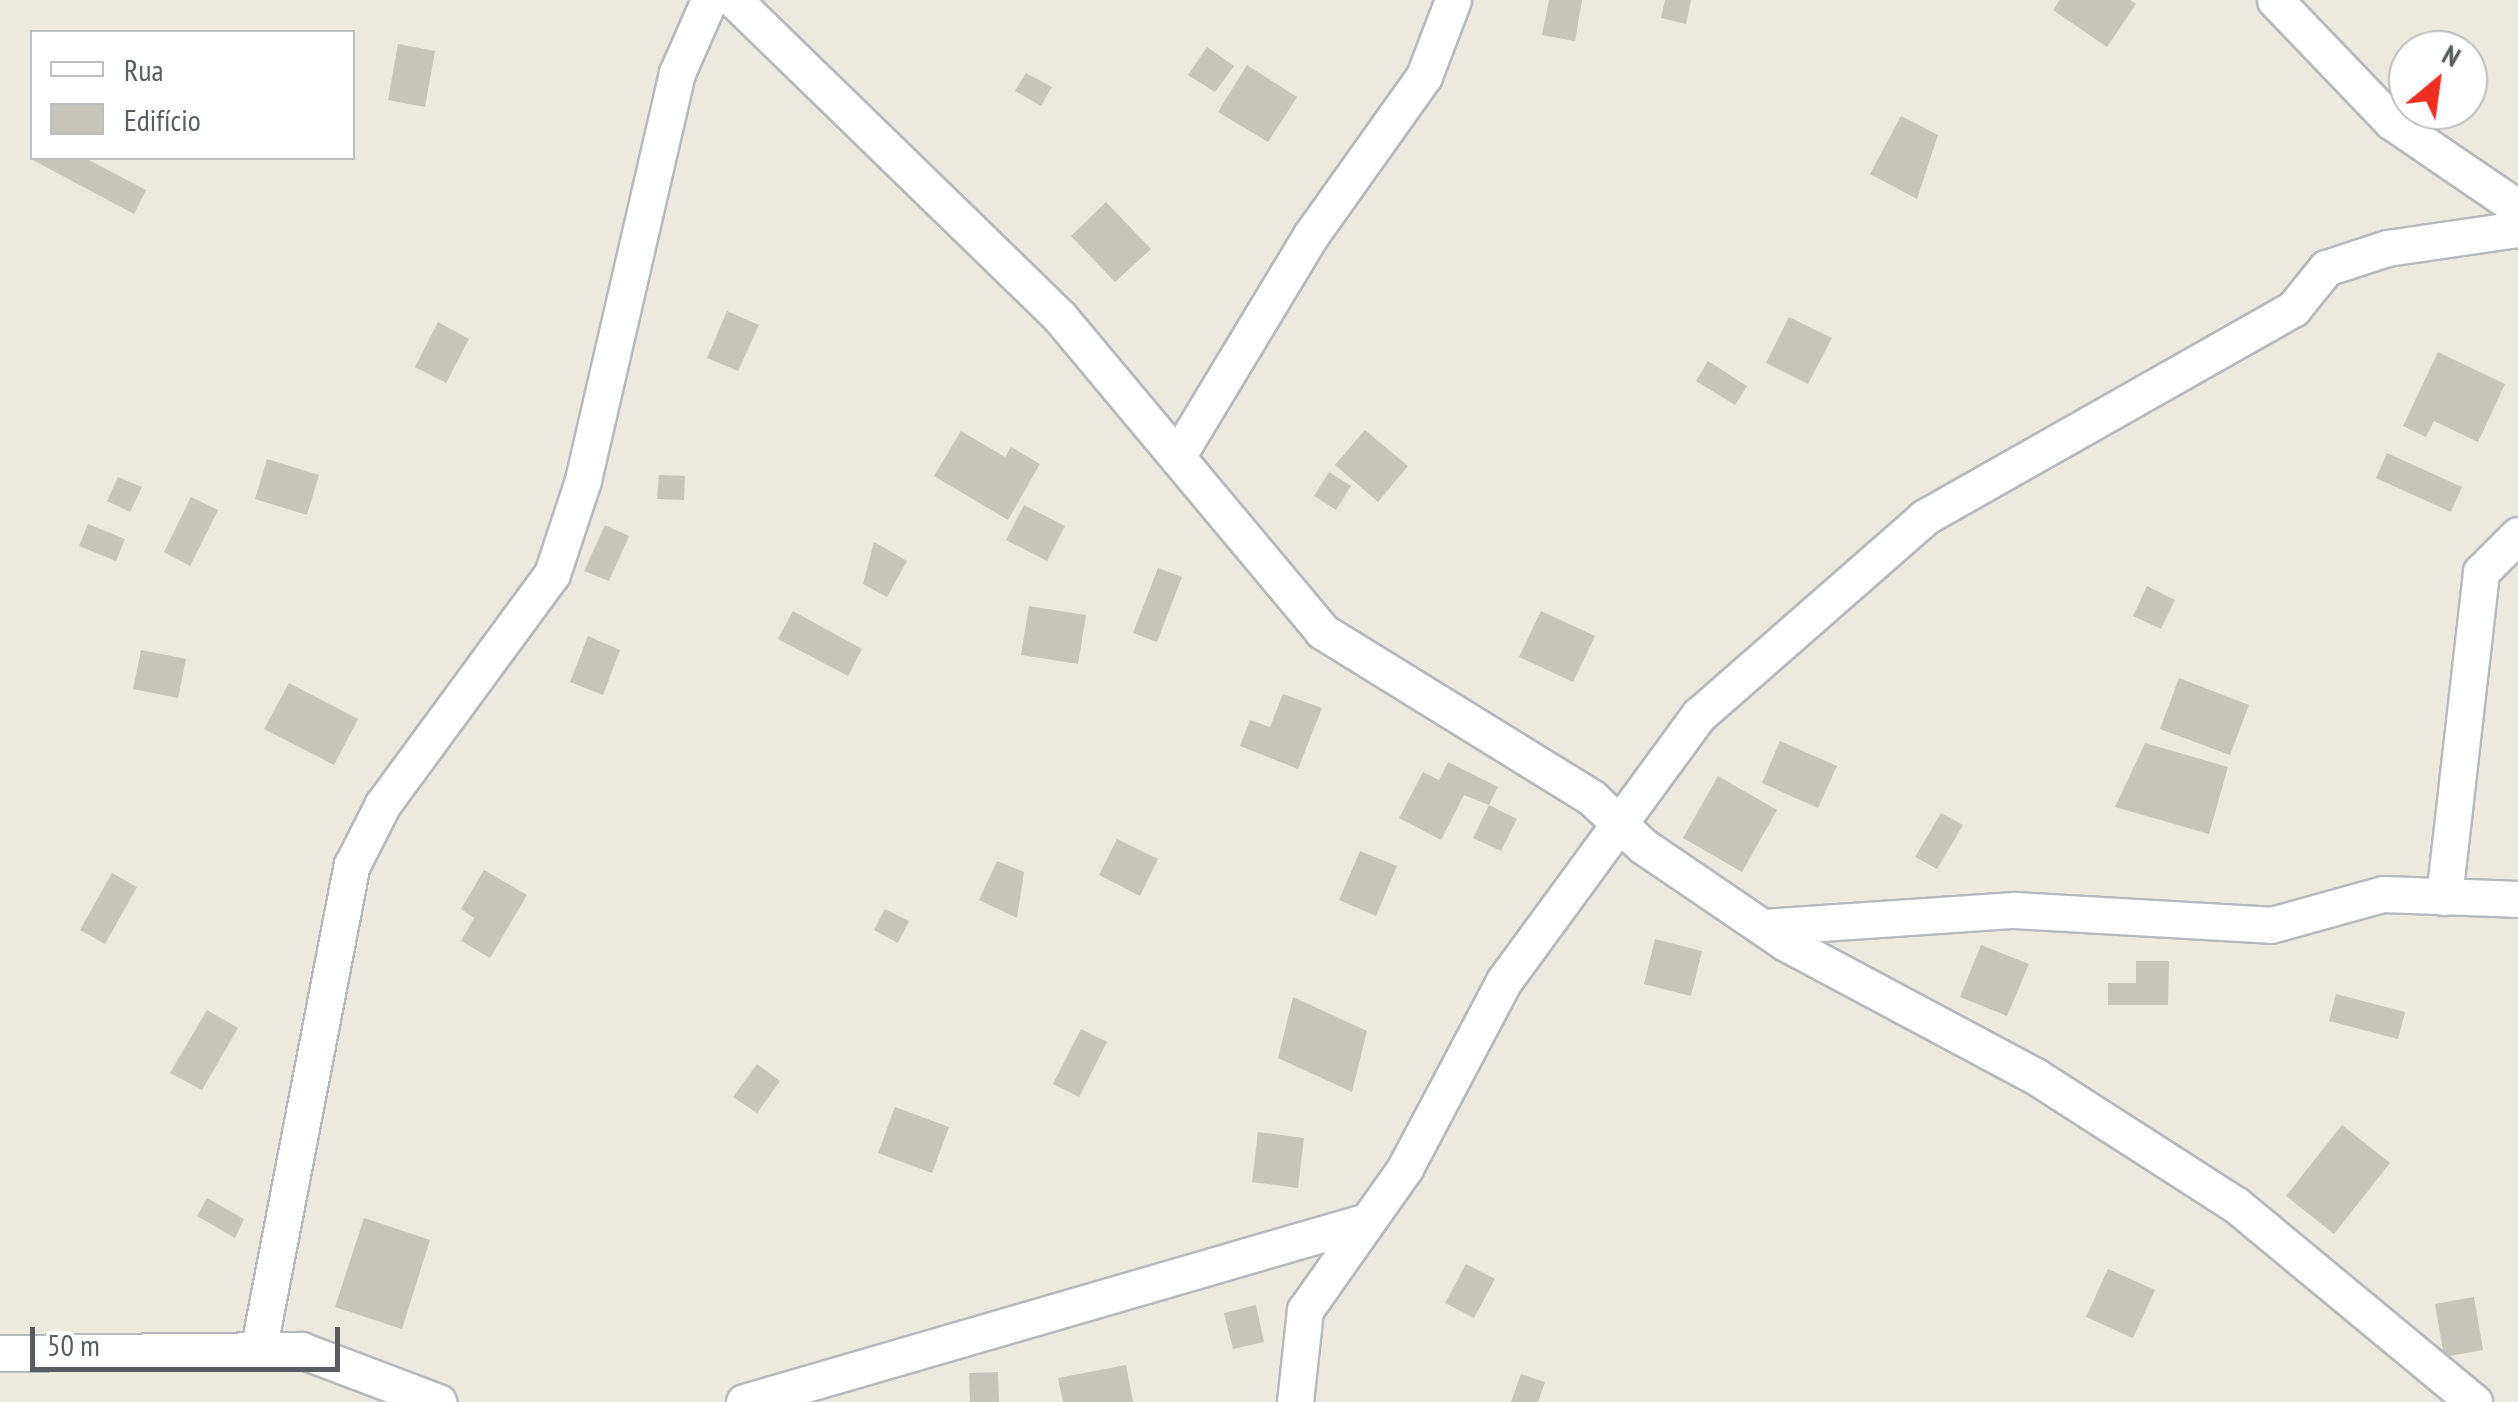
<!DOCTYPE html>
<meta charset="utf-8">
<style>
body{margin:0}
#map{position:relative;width:2518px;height:1402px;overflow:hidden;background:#ece9df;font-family:"PT Sans Narrow",sans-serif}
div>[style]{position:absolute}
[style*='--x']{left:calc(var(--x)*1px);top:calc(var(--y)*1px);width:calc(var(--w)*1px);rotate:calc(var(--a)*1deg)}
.building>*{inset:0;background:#c7c4bc}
.roads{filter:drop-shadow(2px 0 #b5b8bd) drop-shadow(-2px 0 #b5b8bd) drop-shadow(0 2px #b5b8bd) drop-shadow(0 -2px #b5b8bd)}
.street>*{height:35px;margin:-17.5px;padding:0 17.5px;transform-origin:17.5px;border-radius:17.5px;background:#fff}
span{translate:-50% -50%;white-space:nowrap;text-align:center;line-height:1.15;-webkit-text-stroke:9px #fff;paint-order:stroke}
.legend{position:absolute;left:30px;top:30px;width:325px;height:130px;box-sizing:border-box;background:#fff;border:2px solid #bcbec0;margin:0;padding:12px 18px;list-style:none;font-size:30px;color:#585c61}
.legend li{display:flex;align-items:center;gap:20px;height:50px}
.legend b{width:50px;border:2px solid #bcbec0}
.north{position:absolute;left:2388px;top:30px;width:100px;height:100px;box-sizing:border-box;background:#fff;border:2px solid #bcbec0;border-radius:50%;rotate:29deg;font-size:28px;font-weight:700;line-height:40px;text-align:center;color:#585c61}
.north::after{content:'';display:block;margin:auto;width:35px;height:45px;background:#f02d21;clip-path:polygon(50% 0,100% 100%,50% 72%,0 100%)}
.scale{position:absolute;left:30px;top:1327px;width:310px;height:45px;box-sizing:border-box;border:5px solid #585c61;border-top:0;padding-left:12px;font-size:30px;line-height:35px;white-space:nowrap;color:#585c61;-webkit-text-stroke:8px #fff;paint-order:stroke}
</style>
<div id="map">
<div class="building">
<i style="clip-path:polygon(1549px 0,1582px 0,1575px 41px,1542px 35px)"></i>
<i style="clip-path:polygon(1665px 0,1691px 0,1686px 24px,1661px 18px)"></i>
<i style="clip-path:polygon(2060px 0,2130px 0,2136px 4px,2107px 47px,2053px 10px)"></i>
<i style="clip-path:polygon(398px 44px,435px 51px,425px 107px,388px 100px)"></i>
<i style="clip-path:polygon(1207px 47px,1234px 66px,1215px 92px,1188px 75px)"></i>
<i style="clip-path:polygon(1247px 65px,1297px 97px,1268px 142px,1218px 112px)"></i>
<i style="clip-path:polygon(1026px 73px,1052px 87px,1041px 106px,1015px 91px)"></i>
<i style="clip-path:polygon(1901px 116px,1938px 135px,1917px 199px,1870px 174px)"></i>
<i style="clip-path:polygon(29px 158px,85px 158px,146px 190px,134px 214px)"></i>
<i style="clip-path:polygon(1106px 202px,1151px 249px,1115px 282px,1071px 236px)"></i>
<i style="clip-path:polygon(727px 311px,759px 325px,738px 371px,707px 358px)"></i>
<i style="clip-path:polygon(1789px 317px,1832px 338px,1808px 384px,1766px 363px)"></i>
<i style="clip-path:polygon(438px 322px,469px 339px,446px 383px,415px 367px)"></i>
<i style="clip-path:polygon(2438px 352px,2505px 384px,2478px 442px,2434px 421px,2426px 437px,2403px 426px)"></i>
<i style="clip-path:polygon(1708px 361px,1747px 386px,1735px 405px,1696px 381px)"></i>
<i style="clip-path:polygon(1365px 430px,1408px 466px,1378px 502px,1335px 465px)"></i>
<i style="clip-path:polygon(961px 431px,1005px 457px,1011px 447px,1040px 464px,1008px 520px,934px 476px)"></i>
<i style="clip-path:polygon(2387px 453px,2462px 487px,2451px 512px,2376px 478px)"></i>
<i style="clip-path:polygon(267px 459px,319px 475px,307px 515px,255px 499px)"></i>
<i style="clip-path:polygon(1329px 472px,1351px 486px,1336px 510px,1314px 496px)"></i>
<i style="clip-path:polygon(659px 475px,685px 476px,684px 500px,657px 499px)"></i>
<i style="clip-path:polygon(118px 477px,142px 487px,130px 512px,107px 501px)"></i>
<i style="clip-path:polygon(191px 497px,218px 510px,190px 566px,164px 552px)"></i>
<i style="clip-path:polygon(1024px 505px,1065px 526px,1047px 561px,1006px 540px)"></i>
<i style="clip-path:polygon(88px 524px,125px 539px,116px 561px,79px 546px)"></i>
<i style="clip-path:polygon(605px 525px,629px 536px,609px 581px,584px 571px)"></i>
<i style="clip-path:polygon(874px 542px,907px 561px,887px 597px,863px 584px)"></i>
<i style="clip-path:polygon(1158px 568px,1182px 577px,1157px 642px,1133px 633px)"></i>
<i style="clip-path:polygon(2147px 586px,2175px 600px,2161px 629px,2133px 616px)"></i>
<i style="clip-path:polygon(1029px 606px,1086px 615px,1078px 664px,1021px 655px)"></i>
<i style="clip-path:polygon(793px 611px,862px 649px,848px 676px,778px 639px)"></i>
<i style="clip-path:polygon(1541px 611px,1595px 636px,1573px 682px,1519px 657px)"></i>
<i style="clip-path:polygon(588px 636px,620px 650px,603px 695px,570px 682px)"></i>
<i style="clip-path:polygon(141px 650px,186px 659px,178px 698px,133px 689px)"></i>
<i style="clip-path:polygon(2179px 678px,2249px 705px,2230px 755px,2160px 729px)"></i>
<i style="clip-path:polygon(289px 683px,358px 719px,334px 765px,264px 729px)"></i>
<i style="clip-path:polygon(1283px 694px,1322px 708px,1298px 769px,1240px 746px,1250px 720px,1270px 727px)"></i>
<i style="clip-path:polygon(1780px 741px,1837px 766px,1818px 808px,1762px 783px)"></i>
<i style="clip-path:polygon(2145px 743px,2228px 767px,2209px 834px,2115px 807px)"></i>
<i style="clip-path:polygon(1448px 762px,1498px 787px,1489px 805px,1517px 819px,1501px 851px,1473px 838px,1489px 805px,1464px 795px,1441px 840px,1399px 818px,1423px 772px,1439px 780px)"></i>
<i style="clip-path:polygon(1718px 776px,1777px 810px,1742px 872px,1683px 838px)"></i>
<i style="clip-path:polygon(1941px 813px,1963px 825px,1937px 869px,1915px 857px)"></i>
<i style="clip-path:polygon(1117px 839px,1158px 859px,1140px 896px,1099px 875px)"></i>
<i style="clip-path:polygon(1360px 851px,1397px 866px,1376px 916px,1339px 900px)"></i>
<i style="clip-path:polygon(997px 861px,1024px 872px,1017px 918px,979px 900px)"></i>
<i style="clip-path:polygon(484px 870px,527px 895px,490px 958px,461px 941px,474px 918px,461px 909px)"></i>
<i style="clip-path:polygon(112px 873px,137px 887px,105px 944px,80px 930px)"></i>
<i style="clip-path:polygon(885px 909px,909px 921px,898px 943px,874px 930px)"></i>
<i style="clip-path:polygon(1655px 939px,1702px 951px,1691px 996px,1644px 984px)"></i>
<i style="clip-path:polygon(1981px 945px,2029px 964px,2007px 1016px,1960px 997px)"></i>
<i style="clip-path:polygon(2136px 961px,2169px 961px,2168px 1005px,2108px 1005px,2108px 983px,2136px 983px)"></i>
<i style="clip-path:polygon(2336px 994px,2405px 1012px,2398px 1039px,2329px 1021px)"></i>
<i style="clip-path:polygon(1293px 997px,1367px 1031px,1352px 1092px,1278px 1058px)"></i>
<i style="clip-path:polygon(207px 1010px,238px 1028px,202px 1090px,170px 1073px)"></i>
<i style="clip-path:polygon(1081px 1029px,1107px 1042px,1079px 1097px,1053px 1084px)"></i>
<i style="clip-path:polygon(757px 1064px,780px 1081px,757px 1113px,733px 1097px)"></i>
<i style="clip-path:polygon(895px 1107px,949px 1127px,932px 1173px,878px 1153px)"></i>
<i style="clip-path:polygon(2342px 1125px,2390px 1163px,2334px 1234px,2286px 1196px)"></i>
<i style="clip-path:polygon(1258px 1132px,1304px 1138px,1298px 1188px,1252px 1182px)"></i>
<i style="clip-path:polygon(207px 1198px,244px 1219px,235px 1238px,197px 1216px)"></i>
<i style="clip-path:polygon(364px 1218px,430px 1240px,402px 1329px,335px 1307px)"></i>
<i style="clip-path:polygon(1466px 1264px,1495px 1279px,1474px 1318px,1445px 1303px)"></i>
<i style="clip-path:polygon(2108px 1269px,2155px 1290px,2133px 1338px,2086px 1317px)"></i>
<i style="clip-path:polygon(2474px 1297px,2483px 1350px,2444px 1357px,2435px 1304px)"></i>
<i style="clip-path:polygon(1256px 1305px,1264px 1342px,1233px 1349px,1224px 1313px)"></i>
<i style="clip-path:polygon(1126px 1365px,1133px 1402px,1063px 1402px,1058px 1378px)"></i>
<i style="clip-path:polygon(998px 1372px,999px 1402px,970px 1402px,969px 1373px)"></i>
<i style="clip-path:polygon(1521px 1374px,1545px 1382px,1538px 1402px,1511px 1402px)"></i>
</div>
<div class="roads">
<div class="street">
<i style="--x:734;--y:0;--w:453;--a:44.2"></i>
<i style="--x:1059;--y:316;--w:410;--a:50.1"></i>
<i style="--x:1322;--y:631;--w:316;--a:31.7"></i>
<i style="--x:1591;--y:797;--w:71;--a:43.3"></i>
<i style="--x:1643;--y:846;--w:171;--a:34.2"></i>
<i style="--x:1784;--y:942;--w:285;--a:28.1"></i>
<i style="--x:2035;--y:1076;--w:239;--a:32.7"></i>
<i style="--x:2236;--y:1205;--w:309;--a:39.6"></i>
<i style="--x:2275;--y:0;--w:169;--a:46.2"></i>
<i style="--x:2392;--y:122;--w:153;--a:34.3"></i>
<i style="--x:1177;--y:457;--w:259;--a:-58.9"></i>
<i style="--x:1311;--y:235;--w:195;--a:-54.6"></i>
<i style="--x:1424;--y:76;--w:81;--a:-69.1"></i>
<i style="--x:2444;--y:897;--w:327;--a:-83.5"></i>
<i style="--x:2481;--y:572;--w:52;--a:-45"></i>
<i style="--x:1763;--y:927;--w:252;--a:-3.9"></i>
<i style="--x:2014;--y:910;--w:257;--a:3.3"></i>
<i style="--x:2271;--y:925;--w:116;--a:-15.5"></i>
<i style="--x:2383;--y:894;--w:135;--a:2.1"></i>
<i style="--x:259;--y:1346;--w:490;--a:-79.1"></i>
<i style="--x:352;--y:865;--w:68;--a:-63.1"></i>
<i style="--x:383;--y:804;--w:285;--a:-53.7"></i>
<i style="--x:552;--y:574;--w:99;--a:-71.7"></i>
<i style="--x:583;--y:480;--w:418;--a:-77"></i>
<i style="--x:677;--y:73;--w:80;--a:-66.3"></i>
<i style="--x:0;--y:1353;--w:301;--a:-0.6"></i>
<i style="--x:301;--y:1350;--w:147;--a:20.8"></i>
<i style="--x:744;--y:1402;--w:645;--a:-16.21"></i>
<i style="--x:1295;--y:1402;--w:93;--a:-83.8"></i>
<i style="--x:1305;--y:1310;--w:174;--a:-54.8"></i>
<i style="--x:1405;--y:1168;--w:212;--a:-62.1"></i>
<i style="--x:1504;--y:981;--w:330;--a:-53.8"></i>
<i style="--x:1699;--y:715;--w:300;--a:-41.2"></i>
<i style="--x:1925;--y:517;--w:423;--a:-29.5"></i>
<i style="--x:2293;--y:309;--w:53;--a:-51.2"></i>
<i style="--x:2326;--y:268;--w:64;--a:-18.2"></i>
<i style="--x:2387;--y:248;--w:132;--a:-8.3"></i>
</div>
</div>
<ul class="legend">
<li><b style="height:12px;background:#fff"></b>Rua</li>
<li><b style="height:28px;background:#c7c4bc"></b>Edifício</li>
</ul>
<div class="north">N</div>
<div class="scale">50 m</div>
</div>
